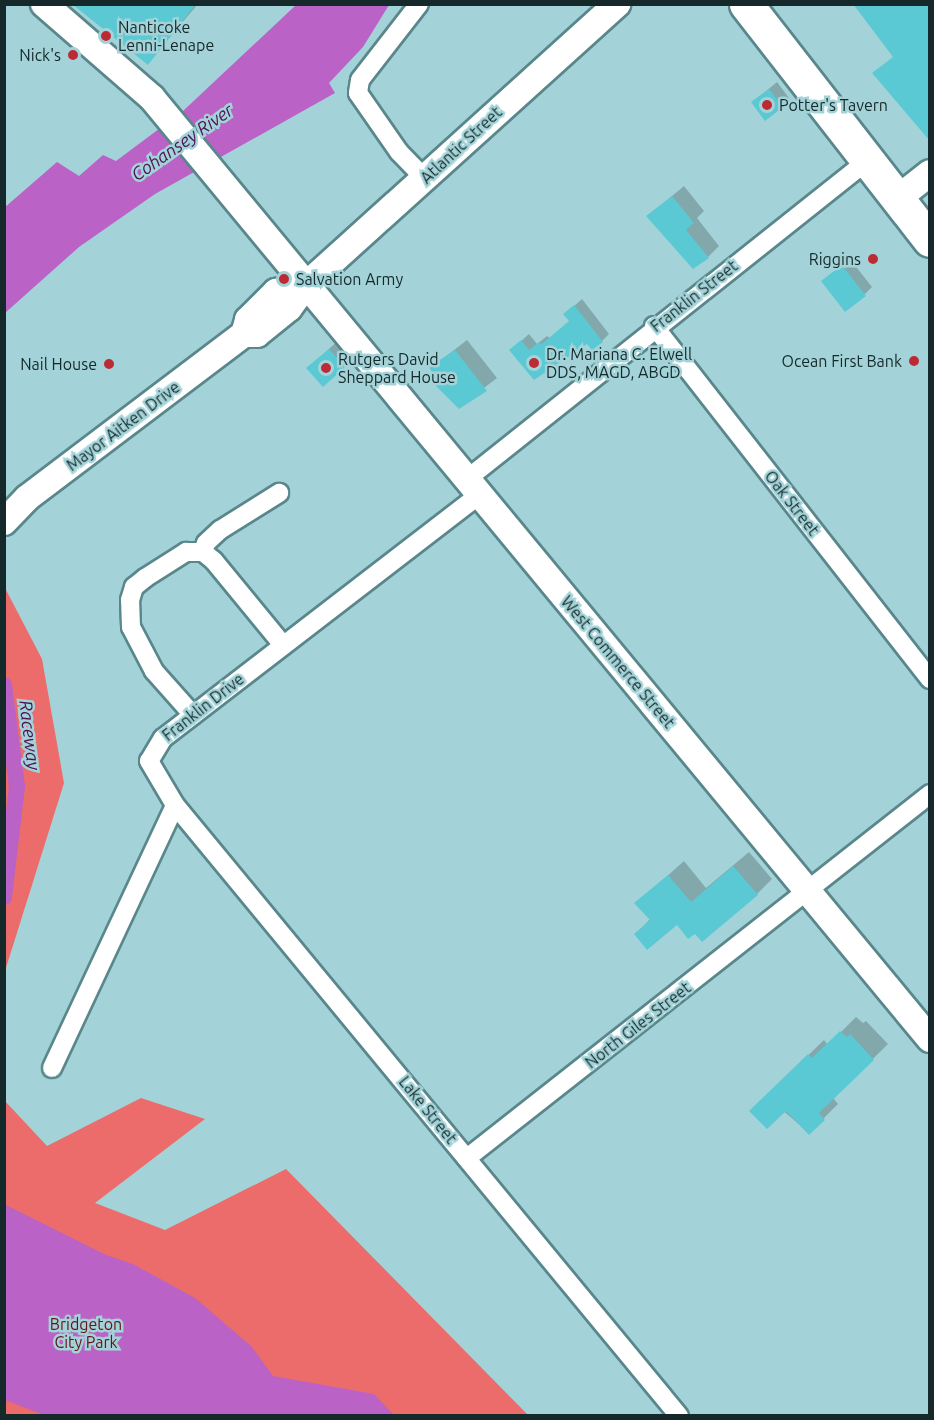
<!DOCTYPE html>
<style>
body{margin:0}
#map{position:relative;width:934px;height:1420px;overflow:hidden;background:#a3d3d8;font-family:Ubuntu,sans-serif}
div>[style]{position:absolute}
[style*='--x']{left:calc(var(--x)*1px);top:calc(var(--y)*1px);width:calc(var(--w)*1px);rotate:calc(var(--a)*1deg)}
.green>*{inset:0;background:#eb6c6a}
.water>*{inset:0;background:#ba62c5}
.shadow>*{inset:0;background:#0003}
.canal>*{height:16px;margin:-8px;padding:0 8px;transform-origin:8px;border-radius:8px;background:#ba62c5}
.building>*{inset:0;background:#5ac9d3}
.roads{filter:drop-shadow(2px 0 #59878b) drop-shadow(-2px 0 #59878b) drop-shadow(0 2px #59878b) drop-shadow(0 -2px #59878b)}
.street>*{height:18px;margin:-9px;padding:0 9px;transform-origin:9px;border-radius:9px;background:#fff}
.secondary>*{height:26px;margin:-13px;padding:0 13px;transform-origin:13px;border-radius:13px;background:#fff}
.highway>*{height:33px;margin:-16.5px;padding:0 16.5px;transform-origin:16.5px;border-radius:16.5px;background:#fff}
.dots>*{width:16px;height:16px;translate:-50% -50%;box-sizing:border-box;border:3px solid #a3d3d8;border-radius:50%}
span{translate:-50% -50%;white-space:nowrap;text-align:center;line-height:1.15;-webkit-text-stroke:5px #a3d3d8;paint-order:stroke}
.poi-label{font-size:16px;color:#15292a}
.left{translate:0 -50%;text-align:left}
.right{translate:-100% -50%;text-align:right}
.street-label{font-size:16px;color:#15292a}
.park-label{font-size:16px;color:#691218}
.water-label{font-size:18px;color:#4d1454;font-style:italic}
.frame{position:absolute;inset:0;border:6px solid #15292a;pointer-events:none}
</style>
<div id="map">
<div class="green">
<i style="clip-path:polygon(5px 588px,42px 659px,64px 783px,5px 971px)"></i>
<i style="clip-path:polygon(141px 1098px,205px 1119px,95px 1203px,165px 1230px,286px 1169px,528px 1415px,5px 1415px,4px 1100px,47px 1146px)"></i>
</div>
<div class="water">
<i style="clip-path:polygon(296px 5px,389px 5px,363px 47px,329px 83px,335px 93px,155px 194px,79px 247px,5px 313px,4px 208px,57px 162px,79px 176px,103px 155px,116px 161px,183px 111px)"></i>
<i style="clip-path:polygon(4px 1204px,106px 1255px,133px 1264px,195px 1298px,251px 1346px,273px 1376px,374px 1394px,394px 1415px,47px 1416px,5px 1400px)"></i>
</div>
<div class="shadow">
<i style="clip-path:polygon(76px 4px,198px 4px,148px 63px)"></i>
<i style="clip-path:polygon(777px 82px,789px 98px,765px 119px,753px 102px)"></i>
<i style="clip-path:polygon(684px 186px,704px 211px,697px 218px,719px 246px,708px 257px,648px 216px)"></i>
<i style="clip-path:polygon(850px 259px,872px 287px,865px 294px,823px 281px)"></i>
<i style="clip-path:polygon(582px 299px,609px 334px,602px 341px,588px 342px,534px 378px,519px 343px,529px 334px,537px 344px,547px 336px,550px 338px,571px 320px,573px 307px)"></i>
<i style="clip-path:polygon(352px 328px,366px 344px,344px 366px,308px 368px)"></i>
<i style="clip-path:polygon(467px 340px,497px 378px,459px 407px,431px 368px)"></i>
<i style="clip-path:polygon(749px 852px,772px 879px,757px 894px,696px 932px,677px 923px,636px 934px,650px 919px,637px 903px,684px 861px,706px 888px)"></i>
<i style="clip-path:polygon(856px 1017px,863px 1023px,866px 1021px,888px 1044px,833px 1098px,838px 1104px,809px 1133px,766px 1096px,824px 1040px,828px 1045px)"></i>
</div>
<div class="canal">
<i style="--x:4;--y:685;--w:102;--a:82.7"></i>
<i style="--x:17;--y:786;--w:112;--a:96.7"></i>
</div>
<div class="building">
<i style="clip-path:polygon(72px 4px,196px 4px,148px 65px)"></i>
<i style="clip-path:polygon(853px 4px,930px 4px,930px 141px,872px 73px,893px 57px)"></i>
<i style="clip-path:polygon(769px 89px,783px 107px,765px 121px,751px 102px)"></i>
<i style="clip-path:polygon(672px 196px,694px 223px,686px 230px,709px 258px,693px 269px,646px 216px)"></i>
<i style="clip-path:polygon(842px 265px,866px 296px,845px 312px,821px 281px)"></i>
<i style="clip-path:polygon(574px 305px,603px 342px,592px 350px,587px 344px,534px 380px,509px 350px,521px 340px,529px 350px,539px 342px,542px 344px,569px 321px,563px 314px)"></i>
<i style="clip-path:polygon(329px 349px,345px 367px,323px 387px,306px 368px)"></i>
<i style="clip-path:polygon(455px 350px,487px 391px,459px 409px,435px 385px,438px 382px,429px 367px)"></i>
<i style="clip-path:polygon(733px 866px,758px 895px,702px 942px,695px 934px,688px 939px,677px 925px,647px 950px,634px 934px,650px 920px,634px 903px,668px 875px,691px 902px)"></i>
<i style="clip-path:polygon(840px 1031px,847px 1037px,850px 1034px,874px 1060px,819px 1113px,825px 1120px,809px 1135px,786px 1111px,767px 1129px,749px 1111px,808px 1054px,812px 1058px)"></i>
</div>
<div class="roads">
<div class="street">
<i style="--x:419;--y:4;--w:96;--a:127.8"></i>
<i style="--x:360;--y:80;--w:13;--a:99"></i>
<i style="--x:358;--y:93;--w:72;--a:55.2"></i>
<i style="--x:399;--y:152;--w:37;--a:46"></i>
<i style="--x:654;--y:326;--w:448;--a:52"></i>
<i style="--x:467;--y:479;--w:511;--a:-38.48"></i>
<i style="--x:479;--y:495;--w:399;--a:142.4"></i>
<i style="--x:163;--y:738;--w:27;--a:121"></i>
<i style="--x:149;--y:761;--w:51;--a:59.4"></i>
<i style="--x:175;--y:805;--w:792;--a:50.48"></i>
<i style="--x:203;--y:552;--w:9;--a:-72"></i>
<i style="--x:206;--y:543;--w:19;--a:-43"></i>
<i style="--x:220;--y:530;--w:70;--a:-32.1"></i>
<i style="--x:193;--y:715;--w:59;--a:-131.6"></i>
<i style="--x:154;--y:671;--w:50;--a:-117.6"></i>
<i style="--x:131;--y:627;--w:27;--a:-92"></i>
<i style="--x:130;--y:600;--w:14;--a:-73"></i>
<i style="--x:134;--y:587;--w:14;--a:-39"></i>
<i style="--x:145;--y:578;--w:49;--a:-32.4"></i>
<i style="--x:186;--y:552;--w:17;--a:0"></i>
<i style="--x:203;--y:552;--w:14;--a:39"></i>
<i style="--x:214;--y:561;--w:109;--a:50.6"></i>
<i style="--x:52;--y:1068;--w:290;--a:-64.9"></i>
<i style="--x:467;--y:1158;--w:589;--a:-38.17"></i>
</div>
<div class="secondary">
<i style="--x:44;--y:4;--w:143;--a:41"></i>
<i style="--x:152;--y:98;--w:1221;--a:50.42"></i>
<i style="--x:897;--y:199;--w:42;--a:-38.2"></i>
<i style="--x:244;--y:334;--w:13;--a:0"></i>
<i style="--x:257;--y:334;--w:41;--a:-39.1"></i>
<i style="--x:289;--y:308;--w:27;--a:-54"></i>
<i style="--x:305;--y:286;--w:421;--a:-42.1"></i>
<i style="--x:4;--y:522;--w:33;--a:-46"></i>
<i style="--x:27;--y:498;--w:272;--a:-37.1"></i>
<i style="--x:244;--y:334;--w:15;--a:-74"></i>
<i style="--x:248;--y:320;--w:40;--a:-45"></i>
<i style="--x:276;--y:292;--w:30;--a:-12"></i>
</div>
<div class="highway">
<i style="--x:746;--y:4;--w:299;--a:52.1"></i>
</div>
</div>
<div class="dots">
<i style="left:106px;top:36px;background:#bc2b34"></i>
<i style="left:73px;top:55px;background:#bc2b34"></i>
<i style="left:767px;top:105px;background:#bc2b34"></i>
<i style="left:873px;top:259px;background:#bc2b34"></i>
<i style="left:284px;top:279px;background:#bc2b34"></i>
<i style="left:914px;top:361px;background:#bc2b34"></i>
<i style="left:534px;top:363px;background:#bc2b34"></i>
<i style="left:109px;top:364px;background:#bc2b34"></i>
<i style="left:326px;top:368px;background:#bc2b34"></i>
</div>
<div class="poi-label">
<span class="left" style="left:118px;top:36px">Nanticoke<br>Lenni-Lenape</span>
<span class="right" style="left:61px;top:55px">Nick's</span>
<span class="left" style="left:779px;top:105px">Potter's Tavern</span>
<span class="right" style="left:861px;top:259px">Riggins</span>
<span class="left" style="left:296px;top:279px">Salvation Army</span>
<span class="left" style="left:546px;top:363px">Dr. Mariana C. Elwell<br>DDS, MAGD, ABGD</span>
<span class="left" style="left:338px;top:368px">Rutgers David<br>Sheppard House</span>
<span class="right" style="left:902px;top:361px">Ocean First Bank</span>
<span class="right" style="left:97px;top:364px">Nail House</span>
</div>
<div class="street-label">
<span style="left:461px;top:145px;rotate:-43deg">Atlantic Street</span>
<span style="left:694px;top:296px;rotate:-38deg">Franklin Street</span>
<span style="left:123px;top:426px;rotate:-37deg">Mayor Aitken Drive</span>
<span style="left:792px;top:503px;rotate:52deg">Oak Street</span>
<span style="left:618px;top:662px;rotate:50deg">West Commerce Street</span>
<span style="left:203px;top:707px;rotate:-38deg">Franklin Drive</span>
<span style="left:638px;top:1025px;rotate:-38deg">North Giles Street</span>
<span style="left:428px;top:1110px;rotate:51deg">Lake Street</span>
</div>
<div class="park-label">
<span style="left:86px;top:1333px">Bridgeton<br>City Park</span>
</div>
<div class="water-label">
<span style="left:182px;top:142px;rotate:-35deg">Cohansey River</span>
<span style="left:30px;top:735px;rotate:83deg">Raceway</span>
</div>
<div class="frame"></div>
</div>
